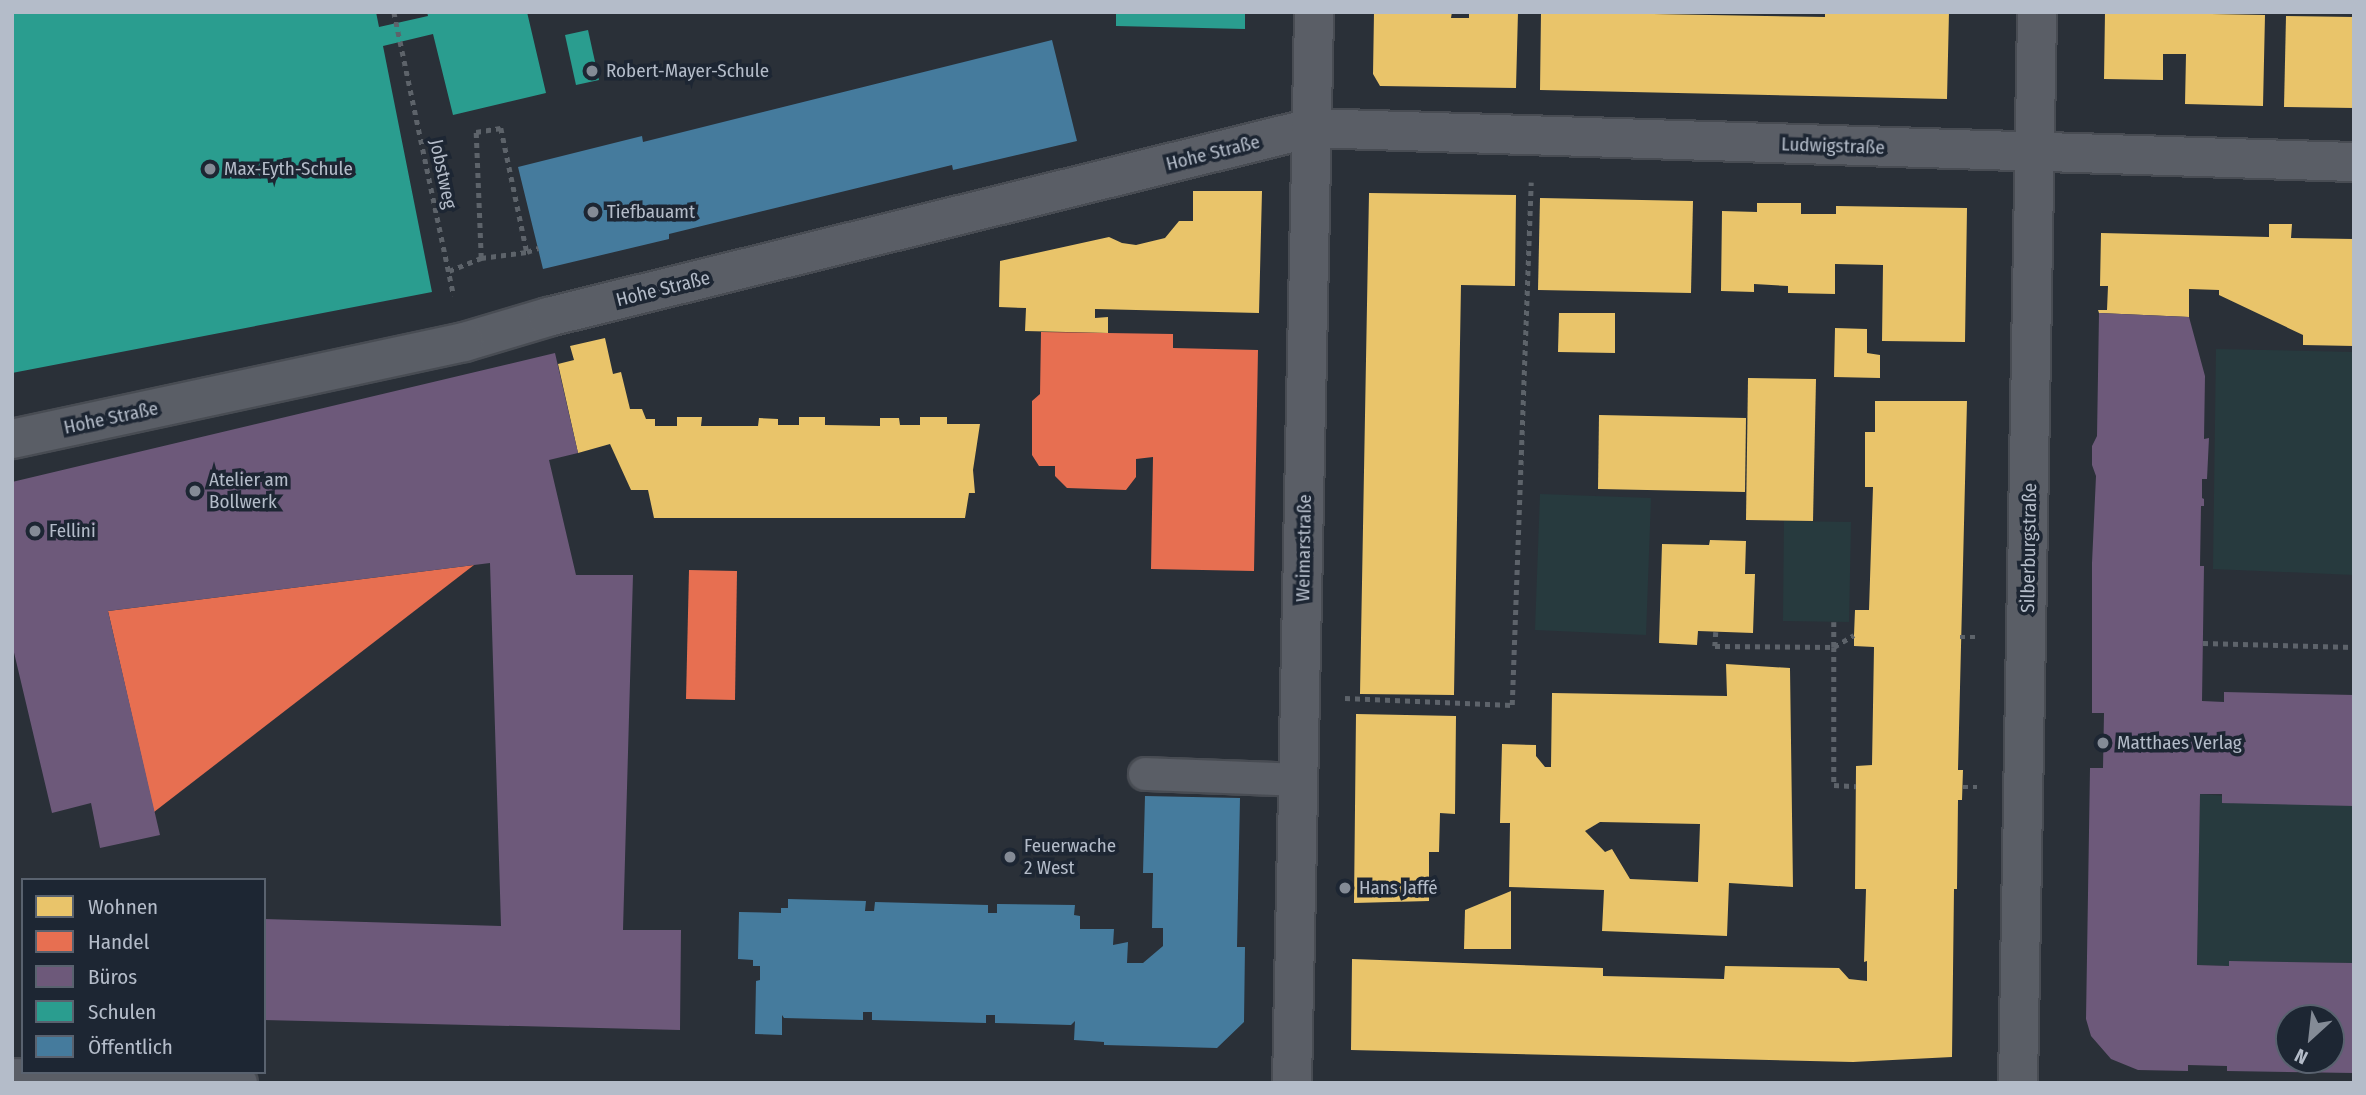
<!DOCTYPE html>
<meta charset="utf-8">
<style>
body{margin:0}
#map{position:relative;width:2366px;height:1095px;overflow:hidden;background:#2a3038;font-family:"Fira Sans Condensed",sans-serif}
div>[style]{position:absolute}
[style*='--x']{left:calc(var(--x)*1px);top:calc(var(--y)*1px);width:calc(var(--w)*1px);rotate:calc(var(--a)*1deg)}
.green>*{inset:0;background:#273a3e}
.homes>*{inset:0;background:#e9c46a}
.shops>*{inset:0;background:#e76f51}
.offices>*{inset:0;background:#6d597a}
.schools>*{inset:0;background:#2a9d8f}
.public>*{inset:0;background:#457b9d}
.path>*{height:4.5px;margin-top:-2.25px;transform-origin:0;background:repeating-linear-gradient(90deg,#5d636a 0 5px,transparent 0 10px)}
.roads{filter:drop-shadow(2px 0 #484c53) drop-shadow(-2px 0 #484c53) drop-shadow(0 2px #484c53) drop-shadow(0 -2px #484c53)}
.service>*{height:32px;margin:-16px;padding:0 16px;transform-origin:16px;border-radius:16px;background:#5a5e66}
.pedestrian>*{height:38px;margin:-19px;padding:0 19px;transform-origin:19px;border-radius:19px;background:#5a5e66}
.minor>*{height:38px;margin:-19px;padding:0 19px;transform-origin:19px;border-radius:19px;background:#5a5e66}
.tertiary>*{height:38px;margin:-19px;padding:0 19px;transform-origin:19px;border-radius:19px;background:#5a5e66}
.dots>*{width:19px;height:19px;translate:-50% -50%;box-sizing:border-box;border:4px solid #1d2633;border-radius:50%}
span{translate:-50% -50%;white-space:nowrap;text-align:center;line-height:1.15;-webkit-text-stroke:7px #1d2633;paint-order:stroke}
.poi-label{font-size:19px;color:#b4bcc9}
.left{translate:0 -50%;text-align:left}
.street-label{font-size:19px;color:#b4bcc9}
.frame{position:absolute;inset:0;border:14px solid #b4bcc9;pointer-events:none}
.legend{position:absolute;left:21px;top:878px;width:245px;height:196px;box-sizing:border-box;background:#1d2633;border:2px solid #59626f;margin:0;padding:9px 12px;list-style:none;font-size:21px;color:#b4bcc9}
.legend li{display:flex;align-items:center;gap:14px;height:35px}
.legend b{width:35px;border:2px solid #59626f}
.north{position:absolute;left:2275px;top:1004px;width:70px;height:70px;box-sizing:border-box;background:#1d2633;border:2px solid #59626f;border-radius:50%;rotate:207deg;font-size:19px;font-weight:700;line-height:28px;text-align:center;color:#b4bcc9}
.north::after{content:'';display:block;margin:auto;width:24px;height:32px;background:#848b96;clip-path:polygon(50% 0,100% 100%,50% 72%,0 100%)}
</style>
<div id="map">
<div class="green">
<i style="clip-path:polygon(2216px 349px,2354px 352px,2354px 575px,2213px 569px)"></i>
<i style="clip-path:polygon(1540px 494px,1651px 498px,1646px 635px,1535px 630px)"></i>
<i style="clip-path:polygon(1784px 521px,1851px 522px,1849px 622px,1783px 621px)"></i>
<i style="clip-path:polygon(2200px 794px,2354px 806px,2354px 963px,2229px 961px,2229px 966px,2197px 965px)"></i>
</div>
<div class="homes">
<i style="clip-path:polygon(1374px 12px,1452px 12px,1451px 18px,1469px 18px,1469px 12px,1518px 12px,1516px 88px,1380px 86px,1373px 74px)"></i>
<i style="clip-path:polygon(1541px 12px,1825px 17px,1825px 12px,1949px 12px,1947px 99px,1540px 90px)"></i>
<i style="clip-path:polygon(2105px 12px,2265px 15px,2263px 106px,2185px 104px,2186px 54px,2163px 54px,2163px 80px,2104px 79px)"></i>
<i style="clip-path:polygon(2286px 16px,2354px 17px,2354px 108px,2284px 107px)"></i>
<i style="clip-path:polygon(1193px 191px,1262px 191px,1259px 313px,1095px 309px,1095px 318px,1108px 317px,1108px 333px,1025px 331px,1026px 308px,999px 307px,1000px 261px,1109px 237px,1122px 243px,1136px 245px,1165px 238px,1179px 221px,1193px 221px)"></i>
<i style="clip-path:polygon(1369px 193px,1516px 195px,1515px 286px,1461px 285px,1454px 695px,1360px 694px)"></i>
<i style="clip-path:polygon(1540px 198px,1693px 201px,1691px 293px,1538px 290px)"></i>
<i style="clip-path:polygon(1757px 203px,1801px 203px,1801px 214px,1836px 214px,1836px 206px,1967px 208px,1965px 342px,1882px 341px,1883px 265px,1835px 264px,1835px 294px,1788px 293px,1788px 286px,1754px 284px,1754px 292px,1721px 291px,1722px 211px,1757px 212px)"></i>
<i style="clip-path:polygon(2269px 224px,2292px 224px,2291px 238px,2354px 239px,2354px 346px,2303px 345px,2303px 335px,2219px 295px,2219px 290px,2189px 289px,2189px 317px,2099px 313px,2098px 310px,2107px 310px,2108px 286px,2100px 286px,2101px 233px,2269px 237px)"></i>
<i style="clip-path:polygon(1559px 313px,1615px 313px,1615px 353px,1558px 352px)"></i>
<i style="clip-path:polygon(1835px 328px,1867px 329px,1867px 353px,1880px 355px,1880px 378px,1834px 377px)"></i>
<i style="clip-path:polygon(605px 338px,613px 374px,621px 372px,630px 409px,642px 409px,646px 419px,655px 419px,655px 426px,677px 426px,677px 417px,702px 417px,701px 426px,758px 426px,759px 418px,778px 419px,778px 425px,799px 425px,799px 417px,825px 417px,825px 425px,880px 426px,880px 418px,899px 418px,900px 425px,920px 425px,920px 417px,947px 417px,947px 424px,980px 424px,973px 470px,975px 493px,969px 493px,965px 518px,654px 518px,648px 490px,631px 490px,610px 444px,578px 453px,558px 364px,574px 360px,570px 346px)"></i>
<i style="clip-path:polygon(1748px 378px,1816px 379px,1813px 521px,1746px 520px)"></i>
<i style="clip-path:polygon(1875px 401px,1967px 401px,1958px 770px,1963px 770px,1962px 800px,1958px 800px,1957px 889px,1954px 889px,1952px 1057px,1853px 1062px,1351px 1050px,1352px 959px,1603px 968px,1603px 976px,1724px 979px,1725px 966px,1839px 968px,1849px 979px,1867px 981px,1867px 961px,1864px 962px,1866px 889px,1855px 889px,1856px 766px,1872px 765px,1874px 647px,1854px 646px,1854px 635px,1855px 610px,1869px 610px,1873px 487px,1865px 487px,1865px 432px,1875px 432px)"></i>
<i style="clip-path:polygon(1599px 415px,1746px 418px,1745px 492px,1598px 489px)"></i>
<i style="clip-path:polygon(1710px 540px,1746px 541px,1745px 574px,1755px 574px,1753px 633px,1698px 631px,1697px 645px,1659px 643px,1662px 544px,1709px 545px)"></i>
<i style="clip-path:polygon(evenodd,1726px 664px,1790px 668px,1793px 887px,1729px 883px,1727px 936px,1602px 931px,1604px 890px,1509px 887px,1510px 823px,1500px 823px,1502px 744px,1536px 745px,1536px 756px,1545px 767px,1551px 767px,1552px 693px,1727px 696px,1726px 664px,1600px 822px,1700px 824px,1698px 882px,1630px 879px,1612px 849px,1605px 852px,1585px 831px,1600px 822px)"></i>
<i style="clip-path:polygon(1356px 714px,1456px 716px,1455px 814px,1440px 813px,1439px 852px,1429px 852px,1429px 901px,1354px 903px)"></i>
<i style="clip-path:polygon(1511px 891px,1511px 949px,1464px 949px,1465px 910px)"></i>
</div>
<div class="shops">
<i style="clip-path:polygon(1041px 332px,1173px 334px,1173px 348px,1258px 350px,1254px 571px,1151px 569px,1153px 457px,1136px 459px,1136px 477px,1126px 490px,1067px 488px,1055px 476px,1055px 466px,1039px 466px,1032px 455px,1032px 401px,1040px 394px)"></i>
<i style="clip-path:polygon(474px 565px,154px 812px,108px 611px)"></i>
<i style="clip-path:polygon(37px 566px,43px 624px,12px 627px,12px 568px)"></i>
<i style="clip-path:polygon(689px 570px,737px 571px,735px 700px,686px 699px)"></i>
</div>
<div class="offices">
<i style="clip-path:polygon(evenodd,2099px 313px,2189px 317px,2205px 376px,2204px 439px,2209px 438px,2207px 479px,2202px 479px,2202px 498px,2204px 499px,2204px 506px,2201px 506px,2200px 566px,2204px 566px,2202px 701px,2224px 702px,2224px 692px,2354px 695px,2354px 806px,2222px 803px,2222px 794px,2200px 794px,2197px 965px,2229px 966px,2229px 961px,2354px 963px,2354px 1073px,2227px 1071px,2227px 1066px,2188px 1065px,2188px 1071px,2138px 1070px,2111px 1059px,2091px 1036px,2086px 1019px,2090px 768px,2103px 768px,2104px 713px,2092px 713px,2092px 563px,2096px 476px,2092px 465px,2092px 446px,2097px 436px,2099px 313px,2289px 1018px,2331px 1018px,2331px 1060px,2289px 1060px,2289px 1018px)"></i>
<i style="clip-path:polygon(555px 353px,578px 453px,549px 460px,576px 575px,633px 575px,623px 930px,681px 930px,680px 1030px,264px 1020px,264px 919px,501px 926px,490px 563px,108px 611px,160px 835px,100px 848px,91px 803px,52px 813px,12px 644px,12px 482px)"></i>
</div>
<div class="schools">
<i style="clip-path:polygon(12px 12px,376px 12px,379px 27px,428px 16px,427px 12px,527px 12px,546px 93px,453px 115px,433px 34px,383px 46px,432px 292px,12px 373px)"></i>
<i style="clip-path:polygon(1116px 12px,1245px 12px,1245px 29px,1116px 26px)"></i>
<i style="clip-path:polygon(588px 30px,599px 80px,576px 85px,565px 35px)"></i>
</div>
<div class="public">
<i style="clip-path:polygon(1052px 40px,1077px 141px,953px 170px,952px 165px,669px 234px,669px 239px,543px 269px,518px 167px,642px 136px,643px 142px)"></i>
<i style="clip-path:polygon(1145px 796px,1240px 798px,1237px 947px,1245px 947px,1244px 1022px,1217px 1048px,1104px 1045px,1104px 1042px,1074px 1040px,1075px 1021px,1071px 1025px,995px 1023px,995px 1015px,986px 1015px,986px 1023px,872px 1020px,872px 1012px,863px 1012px,863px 1020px,784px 1018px,782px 1015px,782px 1035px,755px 1034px,756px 981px,760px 980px,760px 966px,753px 966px,753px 960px,738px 959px,739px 912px,781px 913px,781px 908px,788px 908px,788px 899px,866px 901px,865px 911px,874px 911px,875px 902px,988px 905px,988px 913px,997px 913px,997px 904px,1075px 905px,1074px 915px,1080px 916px,1080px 929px,1114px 929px,1113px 945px,1128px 942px,1127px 963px,1143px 963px,1163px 946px,1163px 928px,1152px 928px,1153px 873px,1143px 873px)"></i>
</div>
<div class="path">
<i style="--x:394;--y:12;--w:290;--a:78.1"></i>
<i style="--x:481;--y:258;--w:46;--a:-7.4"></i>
<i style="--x:449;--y:271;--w:35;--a:-22"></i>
<i style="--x:481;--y:258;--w:126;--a:-92.3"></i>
<i style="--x:476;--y:132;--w:25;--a:-9"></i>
<i style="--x:501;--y:128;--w:127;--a:78.2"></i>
<i style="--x:527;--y:252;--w:12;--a:-20"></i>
<i style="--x:1834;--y:622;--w:25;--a:90"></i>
<i style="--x:1716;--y:632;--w:14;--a:94"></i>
<i style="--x:1715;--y:646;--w:119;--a:0.5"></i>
<i style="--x:1834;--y:647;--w:138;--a:90"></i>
<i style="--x:1834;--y:785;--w:22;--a:3"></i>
<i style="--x:1960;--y:637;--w:20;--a:0"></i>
<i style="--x:2203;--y:643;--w:151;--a:1.5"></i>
<i style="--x:1834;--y:647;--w:23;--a:-31"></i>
<i style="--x:1345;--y:698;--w:167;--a:2.4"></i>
<i style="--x:1512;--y:705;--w:523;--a:-87.92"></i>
<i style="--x:1963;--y:787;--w:14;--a:0"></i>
</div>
<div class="roads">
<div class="service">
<i style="--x:1145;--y:774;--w:154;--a:2.2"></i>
</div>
<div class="pedestrian">
<i style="--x:464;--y:342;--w:88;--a:-16.6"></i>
<i style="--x:548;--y:317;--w:786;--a:-13.91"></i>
</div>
<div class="minor">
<i style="--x:1311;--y:128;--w:1044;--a:1.87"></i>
<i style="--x:12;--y:439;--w:462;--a:-12.1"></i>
<i style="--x:12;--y:1078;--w:226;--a:1.3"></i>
<i style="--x:1292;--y:1083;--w:1071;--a:-88.82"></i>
</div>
<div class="tertiary">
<i style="--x:2018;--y:1083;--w:1071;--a:-88.98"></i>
</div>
</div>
<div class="dots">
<i style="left:592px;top:71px;background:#848b96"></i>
<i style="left:210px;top:169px;background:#848b96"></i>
<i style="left:593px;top:212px;background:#848b96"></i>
<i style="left:195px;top:491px;background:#848b96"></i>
<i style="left:35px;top:531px;background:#848b96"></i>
<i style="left:2103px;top:743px;background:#848b96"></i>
<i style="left:1010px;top:857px;background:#848b96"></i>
<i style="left:1345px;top:888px;background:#848b96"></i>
</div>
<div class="poi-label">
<span class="left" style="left:606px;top:71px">Robert-Mayer-Schule</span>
<span class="left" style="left:224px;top:169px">Max-Eyth-Schule</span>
<span class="left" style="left:607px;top:212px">Tiefbauamt</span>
<span class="left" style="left:209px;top:491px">Atelier am<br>Bollwerk</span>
<span class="left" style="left:49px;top:531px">Fellini</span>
<span class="left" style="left:2117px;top:743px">Matthaes Verlag</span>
<span class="left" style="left:1024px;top:857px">Feuerwache<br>2 West</span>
<span class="left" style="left:1359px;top:888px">Hans Jaffé</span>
</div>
<div class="street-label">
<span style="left:1833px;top:146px;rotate:2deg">Ludwigstraße</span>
<span style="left:1213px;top:153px;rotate:-14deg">Hohe Straße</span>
<span style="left:443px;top:174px;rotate:78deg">Jobstweg</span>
<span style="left:663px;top:289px;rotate:-14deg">Hohe Straße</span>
<span style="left:111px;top:418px;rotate:-12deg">Hohe Straße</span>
<span style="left:1304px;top:548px;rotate:-89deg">Weimarstraße</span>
<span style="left:2029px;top:548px;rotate:-89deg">Silberburgstraße</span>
</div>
<div class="frame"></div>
<ul class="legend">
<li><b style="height:19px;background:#e9c46a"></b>Wohnen</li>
<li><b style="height:19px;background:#e76f51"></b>Handel</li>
<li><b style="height:19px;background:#6d597a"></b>Büros</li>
<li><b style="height:19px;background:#2a9d8f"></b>Schulen</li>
<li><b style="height:19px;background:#457b9d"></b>Öffentlich</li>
</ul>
<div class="north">N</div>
</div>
